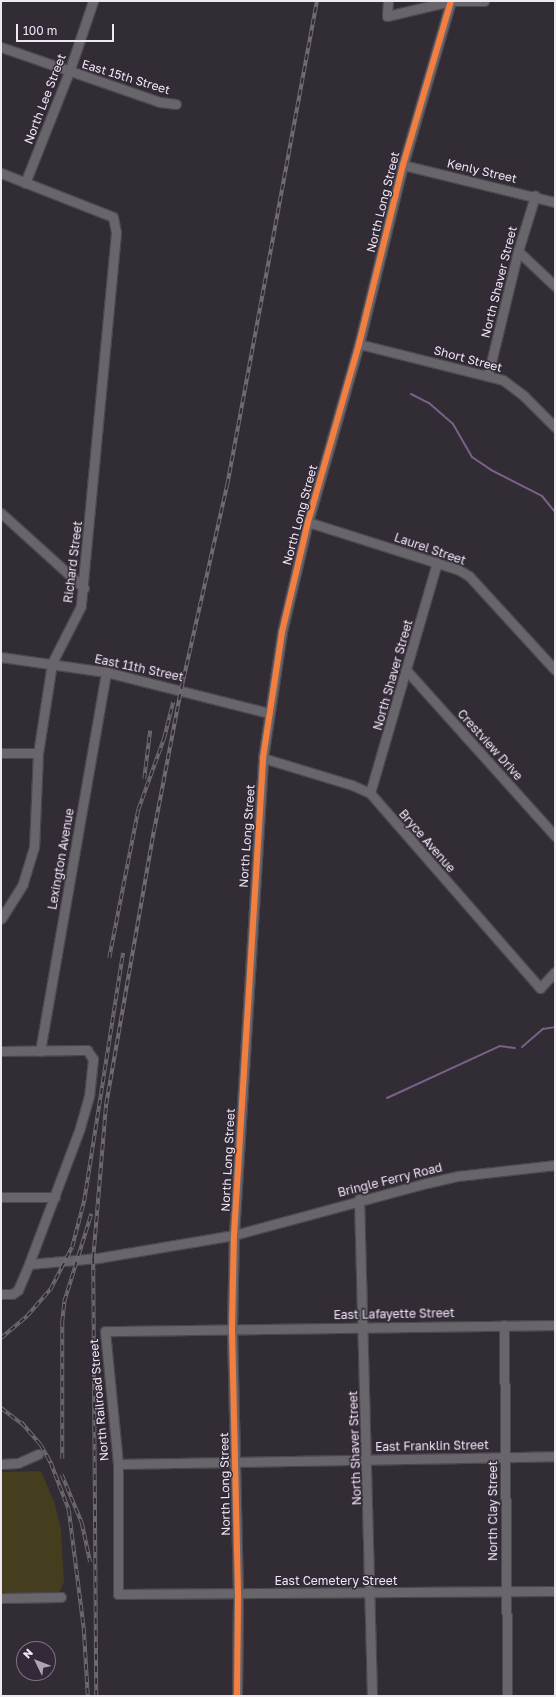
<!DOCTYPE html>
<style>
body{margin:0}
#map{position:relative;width:556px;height:1697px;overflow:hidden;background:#322c34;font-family:"Golos Text",sans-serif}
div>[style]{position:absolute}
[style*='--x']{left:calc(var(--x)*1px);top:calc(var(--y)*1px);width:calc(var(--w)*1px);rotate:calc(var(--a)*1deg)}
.green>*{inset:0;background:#443d1e}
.stream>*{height:2px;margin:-1px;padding:0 1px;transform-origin:1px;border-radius:1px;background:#7b608a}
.roads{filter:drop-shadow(1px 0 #4c484f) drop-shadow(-1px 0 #4c484f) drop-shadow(0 1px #4c484f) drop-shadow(0 -1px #4c484f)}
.minor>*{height:9px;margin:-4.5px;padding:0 4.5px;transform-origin:4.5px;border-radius:4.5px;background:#69666b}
.rail>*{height:3.5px;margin-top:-1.75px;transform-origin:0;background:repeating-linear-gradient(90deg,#332938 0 6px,#6e6b70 0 12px);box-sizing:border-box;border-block:1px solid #6e6b70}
.cycleway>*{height:6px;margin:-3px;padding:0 3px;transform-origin:3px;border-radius:3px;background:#f27e40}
span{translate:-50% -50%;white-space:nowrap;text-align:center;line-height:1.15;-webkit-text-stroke:3px #332938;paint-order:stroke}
.street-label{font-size:12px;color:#eee8f1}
.frame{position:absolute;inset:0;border:2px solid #eee8f1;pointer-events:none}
.north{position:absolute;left:16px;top:1641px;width:40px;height:40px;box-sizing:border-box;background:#332938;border:1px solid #7e7582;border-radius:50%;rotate:313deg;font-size:11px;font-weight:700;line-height:16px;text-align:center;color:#eee8f1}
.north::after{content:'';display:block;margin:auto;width:14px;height:18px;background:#aca6af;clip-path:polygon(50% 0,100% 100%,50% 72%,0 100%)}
.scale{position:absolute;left:16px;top:24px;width:98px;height:18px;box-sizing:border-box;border:2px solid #eee8f1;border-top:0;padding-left:5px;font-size:12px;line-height:14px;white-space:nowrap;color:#eee8f1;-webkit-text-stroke:3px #332938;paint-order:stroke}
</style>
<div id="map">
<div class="green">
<i style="clip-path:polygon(41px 1471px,55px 1504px,61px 1530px,64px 1582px,59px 1592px,1px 1593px,1px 1472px)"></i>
</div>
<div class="stream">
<i style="--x:411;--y:394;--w:20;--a:27"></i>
<i style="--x:429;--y:403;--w:32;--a:41"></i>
<i style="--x:453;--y:424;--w:38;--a:60"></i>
<i style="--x:472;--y:457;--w:23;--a:34"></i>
<i style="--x:491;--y:470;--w:57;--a:27"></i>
<i style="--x:542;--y:496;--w:21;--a:51"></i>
<i style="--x:522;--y:1047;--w:28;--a:-41"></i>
<i style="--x:543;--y:1029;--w:12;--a:-9"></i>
<i style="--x:387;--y:1098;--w:124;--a:-24.7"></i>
<i style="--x:500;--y:1046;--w:15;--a:8"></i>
</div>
<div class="roads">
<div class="minor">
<i style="--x:388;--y:1;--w:15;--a:94"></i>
<i style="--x:387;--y:16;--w:66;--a:-13.2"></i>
<i style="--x:457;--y:1;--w:27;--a:0"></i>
<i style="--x:1;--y:47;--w:168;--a:19.1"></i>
<i style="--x:160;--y:102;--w:16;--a:7"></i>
<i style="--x:403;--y:165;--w:156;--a:13.7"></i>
<i style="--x:1;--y:173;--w:120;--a:21.4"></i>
<i style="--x:113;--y:217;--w:16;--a:79"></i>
<i style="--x:116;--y:233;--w:375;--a:95.4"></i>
<i style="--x:81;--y:606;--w:64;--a:117"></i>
<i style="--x:52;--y:663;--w:91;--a:98.8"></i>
<i style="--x:38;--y:753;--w:94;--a:92.4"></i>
<i style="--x:34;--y:847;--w:39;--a:107"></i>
<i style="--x:23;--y:884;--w:41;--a:122.2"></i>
<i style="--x:25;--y:183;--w:119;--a:-68.4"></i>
<i style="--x:69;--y:72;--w:75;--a:-71.3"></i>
<i style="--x:518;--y:251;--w:51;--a:43.4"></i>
<i style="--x:359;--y:344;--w:148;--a:14"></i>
<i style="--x:503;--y:380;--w:26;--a:37"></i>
<i style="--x:524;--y:396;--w:44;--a:45"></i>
<i style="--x:488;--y:375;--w:128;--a:-76.4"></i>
<i style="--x:518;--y:251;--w:58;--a:-72.8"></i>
<i style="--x:1;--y:513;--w:112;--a:42.1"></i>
<i style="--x:308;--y:522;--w:158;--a:17.6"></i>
<i style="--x:459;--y:570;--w:12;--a:31"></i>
<i style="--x:469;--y:576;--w:127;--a:47.5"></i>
<i style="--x:1;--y:657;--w:106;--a:8.1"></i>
<i style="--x:106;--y:672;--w:168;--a:14.1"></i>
<i style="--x:407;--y:671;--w:222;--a:48.1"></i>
<i style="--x:1;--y:753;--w:37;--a:0"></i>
<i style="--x:263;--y:758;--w:93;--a:16.9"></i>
<i style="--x:352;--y:785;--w:20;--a:24"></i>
<i style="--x:370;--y:793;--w:259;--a:48.9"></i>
<i style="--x:540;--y:988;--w:22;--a:-47"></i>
<i style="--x:370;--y:793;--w:240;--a:-73.8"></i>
<i style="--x:1;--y:1051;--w:81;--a:-0.7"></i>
<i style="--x:82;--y:1050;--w:5;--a:0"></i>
<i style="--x:87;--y:1050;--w:11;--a:56"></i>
<i style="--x:93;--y:1059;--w:37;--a:96"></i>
<i style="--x:89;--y:1096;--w:33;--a:106"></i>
<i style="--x:80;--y:1128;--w:145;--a:110.6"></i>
<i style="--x:29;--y:1264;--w:28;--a:113"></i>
<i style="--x:18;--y:1290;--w:7;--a:146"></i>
<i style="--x:12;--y:1294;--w:11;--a:180"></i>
<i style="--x:40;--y:1051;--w:385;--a:-80.1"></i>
<i style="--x:1;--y:1197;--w:54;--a:0"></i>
<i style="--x:359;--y:1199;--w:497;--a:88.5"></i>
<i style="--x:29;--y:1264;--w:69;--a:-5"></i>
<i style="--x:98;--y:1258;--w:138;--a:-9.6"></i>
<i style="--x:234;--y:1235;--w:200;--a:-15.1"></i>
<i style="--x:427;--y:1183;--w:32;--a:-13"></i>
<i style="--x:458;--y:1176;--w:98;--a:-6.5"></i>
<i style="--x:504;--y:1325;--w:371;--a:89.5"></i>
<i style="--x:555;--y:1325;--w:450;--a:179.2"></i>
<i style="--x:105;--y:1331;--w:134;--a:84.4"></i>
<i style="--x:118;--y:1464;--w:130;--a:90"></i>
<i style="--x:118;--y:1594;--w:437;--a:-0.4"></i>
<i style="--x:1;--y:1464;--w:17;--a:-3"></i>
<i style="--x:18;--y:1463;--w:22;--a:-24"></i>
<i style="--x:118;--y:1464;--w:437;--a:-1"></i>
<i style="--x:1;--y:1598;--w:60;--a:-1"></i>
<i style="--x:237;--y:1696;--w:103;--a:-89.4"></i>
<i style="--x:238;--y:1593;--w:265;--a:-91.3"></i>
<i style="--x:232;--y:1328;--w:93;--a:-88.8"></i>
<i style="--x:234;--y:1235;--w:478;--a:-86.5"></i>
<i style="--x:263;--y:758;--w:127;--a:-81.4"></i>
<i style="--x:282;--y:632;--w:113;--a:-76.7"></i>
<i style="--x:308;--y:522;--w:185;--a:-74"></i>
<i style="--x:359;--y:344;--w:184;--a:-76.2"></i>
<i style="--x:403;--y:165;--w:171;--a:-73.7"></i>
</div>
</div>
<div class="rail">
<i style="--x:144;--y:779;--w:49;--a:-83"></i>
<i style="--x:109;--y:958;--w:151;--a:-78.9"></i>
<i style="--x:138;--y:810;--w:77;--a:-70.1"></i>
<i style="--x:164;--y:738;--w:37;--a:-76"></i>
<i style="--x:1;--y:1338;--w:34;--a:-40"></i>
<i style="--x:27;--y:1316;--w:35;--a:-49"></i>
<i style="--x:50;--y:1290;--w:48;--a:-62.9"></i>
<i style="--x:72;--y:1247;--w:48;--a:-75.4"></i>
<i style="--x:84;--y:1201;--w:251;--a:-81.1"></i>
<i style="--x:1;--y:1408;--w:30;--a:37"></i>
<i style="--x:21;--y:1422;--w:30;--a:49"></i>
<i style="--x:41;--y:1445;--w:21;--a:61"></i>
<i style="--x:51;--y:1463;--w:50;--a:69"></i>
<i style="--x:69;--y:1510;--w:119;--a:82.8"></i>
<i style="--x:84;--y:1628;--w:68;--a:86.6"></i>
<i style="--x:62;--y:1459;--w:137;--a:-90"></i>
<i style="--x:62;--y:1322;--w:20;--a:-84"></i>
<i style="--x:64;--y:1302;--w:92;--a:-72.9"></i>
<i style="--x:62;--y:1475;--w:52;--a:67.4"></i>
<i style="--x:82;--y:1523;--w:40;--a:78"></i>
<i style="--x:96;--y:1696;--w:438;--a:-90.4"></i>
<i style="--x:93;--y:1258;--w:155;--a:-85.2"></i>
<i style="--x:106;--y:1104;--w:278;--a:-80.1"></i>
<i style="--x:154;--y:830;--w:144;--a:-79.2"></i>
<i style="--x:181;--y:689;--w:209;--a:-77.3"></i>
<i style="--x:227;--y:485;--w:492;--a:-79.5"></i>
</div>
<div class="cycleway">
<i style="--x:237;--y:1696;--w:103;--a:-89.4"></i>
<i style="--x:238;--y:1593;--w:265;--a:-91.3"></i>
<i style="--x:232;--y:1328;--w:93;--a:-88.8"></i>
<i style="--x:234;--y:1235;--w:478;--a:-86.5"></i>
<i style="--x:263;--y:758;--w:127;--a:-81.4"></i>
<i style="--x:282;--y:632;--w:113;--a:-76.7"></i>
<i style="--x:308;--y:522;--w:185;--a:-74"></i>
<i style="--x:359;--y:344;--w:184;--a:-76.2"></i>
<i style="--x:403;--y:165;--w:171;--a:-73.7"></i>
</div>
<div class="street-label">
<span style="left:126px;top:77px;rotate:17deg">East 15th Street</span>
<span style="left:45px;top:99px;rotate:-69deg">North Lee Street</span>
<span style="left:482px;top:171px;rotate:13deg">Kenly Street</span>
<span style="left:383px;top:202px;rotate:-76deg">North Long Street</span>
<span style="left:499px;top:282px;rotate:-76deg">North Shaver Street</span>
<span style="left:468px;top:359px;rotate:15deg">Short Street</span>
<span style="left:300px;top:515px;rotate:-75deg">North Long Street</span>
<span style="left:430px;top:549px;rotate:19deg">Laurel Street</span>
<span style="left:73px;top:562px;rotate:-83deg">Richard Street</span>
<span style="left:139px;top:668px;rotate:12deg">East 11th Street</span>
<span style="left:393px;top:675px;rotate:-74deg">North Shaver Street</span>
<span style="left:490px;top:745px;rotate:48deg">Crestview Drive</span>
<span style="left:247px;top:836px;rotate:-86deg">North Long Street</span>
<span style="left:427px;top:841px;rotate:49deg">Bryce Avenue</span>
<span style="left:61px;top:859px;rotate:-80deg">Lexington Avenue</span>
<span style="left:228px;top:1160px;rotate:-87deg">North Long Street</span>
<span style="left:390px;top:1180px;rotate:-14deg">Bringle Ferry Road</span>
<span style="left:394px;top:1314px;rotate:-1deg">East Lafayette Street</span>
<span style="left:99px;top:1400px;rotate:-95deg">North Railroad Street</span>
<span style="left:432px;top:1446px;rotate:-1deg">East Franklin Street</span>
<span style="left:355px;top:1448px;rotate:-92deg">North Shaver Street</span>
<span style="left:225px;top:1484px;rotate:-91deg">North Long Street</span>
<span style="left:493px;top:1511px;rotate:-90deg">North Clay Street</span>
<span style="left:336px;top:1581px">East Cemetery Street</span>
</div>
<div class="frame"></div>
<div class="north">N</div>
<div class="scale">100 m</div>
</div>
